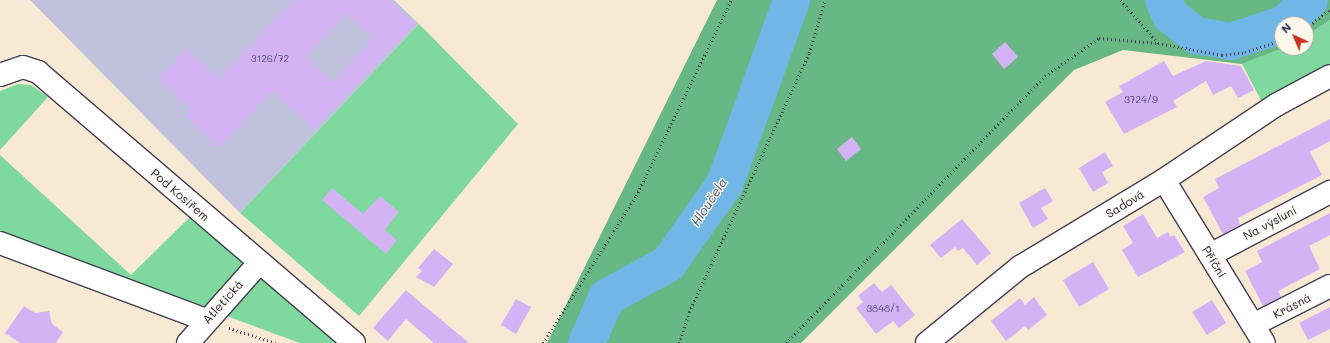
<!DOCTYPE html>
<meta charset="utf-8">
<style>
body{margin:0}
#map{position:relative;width:1330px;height:343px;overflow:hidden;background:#f7e9d4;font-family:Mali,sans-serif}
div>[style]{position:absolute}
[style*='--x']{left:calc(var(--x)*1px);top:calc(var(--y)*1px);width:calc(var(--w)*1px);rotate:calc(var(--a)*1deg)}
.industrial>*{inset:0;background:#c0c2dd}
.green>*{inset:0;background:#7fd89d}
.forest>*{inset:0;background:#67b884}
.river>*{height:37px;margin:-18.5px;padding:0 18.5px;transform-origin:18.5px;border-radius:18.5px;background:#70b6e7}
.building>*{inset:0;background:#d4b3f5}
.path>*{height:2.5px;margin-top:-1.25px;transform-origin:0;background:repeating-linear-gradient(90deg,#424052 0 1px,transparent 0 4px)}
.roads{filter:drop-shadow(1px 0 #424052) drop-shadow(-1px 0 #424052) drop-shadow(0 1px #424052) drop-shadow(0 -1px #424052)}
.minor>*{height:22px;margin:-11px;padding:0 11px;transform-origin:11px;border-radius:11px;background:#fff}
span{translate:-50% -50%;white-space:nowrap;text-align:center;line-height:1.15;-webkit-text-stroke:3px #fbf7ec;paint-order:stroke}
.number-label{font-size:10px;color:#4e466a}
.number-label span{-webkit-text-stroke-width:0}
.street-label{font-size:12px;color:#22223b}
.water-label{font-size:13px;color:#3d5677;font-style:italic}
.north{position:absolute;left:1274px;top:16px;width:40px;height:40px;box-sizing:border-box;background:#fbf7ec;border:1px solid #a4a2a5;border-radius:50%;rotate:316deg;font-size:11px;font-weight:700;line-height:16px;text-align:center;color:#22223b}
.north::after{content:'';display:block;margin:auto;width:14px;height:18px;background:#c8321e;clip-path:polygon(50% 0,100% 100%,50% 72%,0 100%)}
</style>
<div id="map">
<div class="industrial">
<i style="clip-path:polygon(30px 0,394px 0,419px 24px,240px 213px)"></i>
</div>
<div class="green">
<i style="clip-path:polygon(1330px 20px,1330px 69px,1263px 104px,1242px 64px,1283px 48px,1306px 48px,1306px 36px)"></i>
<i style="clip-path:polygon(419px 24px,518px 124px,359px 316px,240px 213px)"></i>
<i style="clip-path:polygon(18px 84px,31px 85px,48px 97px,0 150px,0 91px)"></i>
<i style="clip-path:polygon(0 155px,131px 275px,191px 216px,338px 343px,300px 343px,0 233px)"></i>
</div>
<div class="forest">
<i style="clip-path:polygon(717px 0,1330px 0,1330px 20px,1306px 36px,1306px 24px,1282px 24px,1283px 48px,1242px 64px,1123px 50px,1074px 70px,801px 343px,547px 343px)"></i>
</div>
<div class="river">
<i style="--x:1163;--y:0;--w:17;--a:65"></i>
<i style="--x:1170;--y:15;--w:33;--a:38"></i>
<i style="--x:1196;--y:35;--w:35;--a:10"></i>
<i style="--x:1230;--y:41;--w:55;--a:-18.1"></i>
<i style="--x:1283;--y:24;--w:35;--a:-43"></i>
<i style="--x:586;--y:343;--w:50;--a:-66.5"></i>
<i style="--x:606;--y:297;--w:71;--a:-28.7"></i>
<i style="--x:668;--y:263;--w:97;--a:-54.7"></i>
<i style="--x:724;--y:184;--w:196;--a:-70"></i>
</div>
<div class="building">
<i style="clip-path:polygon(evenodd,294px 0,389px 0,415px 24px,314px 129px,273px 91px,219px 148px,185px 115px,190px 109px,159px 79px,186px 49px,219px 79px,294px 0,347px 14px,374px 38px,332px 83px,305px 57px,347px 14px)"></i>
<i style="clip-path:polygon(1005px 42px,1018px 57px,1004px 69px,992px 54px)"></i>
<i style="clip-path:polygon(1164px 61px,1173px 76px,1206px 61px,1241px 66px,1254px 90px,1238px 98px,1231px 86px,1213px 95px,1206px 81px,1173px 101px,1177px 107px,1124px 134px,1105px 102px,1123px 92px,1119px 86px)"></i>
<i style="clip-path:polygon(1330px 119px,1330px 141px,1310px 152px,1322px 175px,1238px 218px,1240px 225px,1223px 234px,1203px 197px,1219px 188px,1215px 179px)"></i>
<i style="clip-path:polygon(852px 137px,861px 149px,846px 161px,837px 149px)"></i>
<i style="clip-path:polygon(1105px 152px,1113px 166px,1102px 172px,1108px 183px,1093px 192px,1079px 168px)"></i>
<i style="clip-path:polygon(332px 188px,363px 214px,380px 196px,399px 212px,385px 230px,397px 240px,386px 254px,322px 200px)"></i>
<i style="clip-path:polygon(1045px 188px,1053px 201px,1041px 208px,1048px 219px,1033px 228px,1019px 203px)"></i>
<i style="clip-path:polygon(1330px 213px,1330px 235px,1309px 246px,1320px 269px,1278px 291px,1281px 297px,1263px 306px,1245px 271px,1262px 262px,1257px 251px)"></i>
<i style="clip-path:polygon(1143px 214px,1157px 238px,1168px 232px,1170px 237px,1174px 235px,1185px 252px,1138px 277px,1122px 250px,1133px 243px,1123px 226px)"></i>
<i style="clip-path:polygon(962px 219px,991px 253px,977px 265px,963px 248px,958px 251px,955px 247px,941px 258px,930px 245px)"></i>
<i style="clip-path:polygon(434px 249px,453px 264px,434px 287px,416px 277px,422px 271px,418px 268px)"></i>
<i style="clip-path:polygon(1093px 262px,1109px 289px,1079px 307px,1063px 280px)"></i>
<i style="clip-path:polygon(874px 283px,882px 292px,891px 285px,915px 315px,899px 328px,893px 321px,876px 334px,856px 308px,863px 302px,858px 296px)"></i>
<i style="clip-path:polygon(406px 290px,415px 298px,469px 343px,434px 343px,406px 319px,388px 341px,373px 328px)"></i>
<i style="clip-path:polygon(1034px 297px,1047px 315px,1028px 330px,1025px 326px,1006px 341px,991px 321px,1020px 298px,1025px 305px)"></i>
<i style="clip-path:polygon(516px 299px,531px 307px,516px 334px,501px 325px)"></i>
<i style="clip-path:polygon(1212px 300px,1226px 323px,1207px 335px,1192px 312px)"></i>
<i style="clip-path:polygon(24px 306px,35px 313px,49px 311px,52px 324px,63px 332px,56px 343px,20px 343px,5px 333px)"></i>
<i style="clip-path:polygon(1330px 307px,1330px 329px,1308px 340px,1299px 323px)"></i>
</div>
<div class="path">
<i style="--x:1121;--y:0;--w:57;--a:49.3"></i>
<i style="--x:1306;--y:28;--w:31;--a:-38"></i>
<i style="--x:229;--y:328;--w:49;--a:17.7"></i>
<i style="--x:543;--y:343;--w:174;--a:-57.7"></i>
<i style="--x:636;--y:196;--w:218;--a:-64.1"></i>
<i style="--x:679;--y:343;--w:33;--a:-72"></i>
<i style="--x:689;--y:312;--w:285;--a:-65.1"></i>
<i style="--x:809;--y:53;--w:55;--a:-73.2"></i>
<i style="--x:786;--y:343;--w:372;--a:-45.9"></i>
<i style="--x:1045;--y:76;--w:66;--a:-35.1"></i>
<i style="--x:1099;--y:38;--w:59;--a:4.8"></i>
<i style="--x:1158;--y:43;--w:65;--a:10.6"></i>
<i style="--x:1222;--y:55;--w:23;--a:-7"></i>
<i style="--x:1245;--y:52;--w:39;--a:-18"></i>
</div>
<div class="roads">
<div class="minor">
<i style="--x:0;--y:75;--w:24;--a:-19"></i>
<i style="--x:23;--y:67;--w:16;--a:18"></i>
<i style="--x:38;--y:72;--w:416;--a:40.6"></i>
<i style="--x:1164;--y:180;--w:191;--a:58.5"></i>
<i style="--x:0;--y:243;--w:220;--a:20.5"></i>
<i style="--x:1210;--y:255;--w:136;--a:-27.7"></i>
<i style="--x:1253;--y:325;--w:86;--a:-26.9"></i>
<i style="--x:188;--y:343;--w:107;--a:-48.4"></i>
<i style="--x:927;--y:343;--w:120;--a:-39.3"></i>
<i style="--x:1020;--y:267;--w:168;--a:-31.1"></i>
<i style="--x:1164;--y:180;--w:135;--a:-33.8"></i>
<i style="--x:1276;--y:105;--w:61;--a:-28.2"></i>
</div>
</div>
<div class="number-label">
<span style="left:270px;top:59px">3126/72</span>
<span style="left:1141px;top:100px">3724/9</span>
<span style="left:883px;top:309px">3848/1</span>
</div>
<div class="street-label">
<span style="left:180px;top:195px;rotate:41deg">Pod Kosířem</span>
<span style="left:1125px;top:204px;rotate:-31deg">Sadová</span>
<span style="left:1270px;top:223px;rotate:-28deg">Na výsluní</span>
<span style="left:1214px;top:262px;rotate:59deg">Příční</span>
<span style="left:223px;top:302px;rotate:-48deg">Atletická</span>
<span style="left:1292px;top:306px;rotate:-27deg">Krásná</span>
</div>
<div class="water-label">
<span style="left:709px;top:202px;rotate:-57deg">Hloučela</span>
</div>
<div class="north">N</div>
</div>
